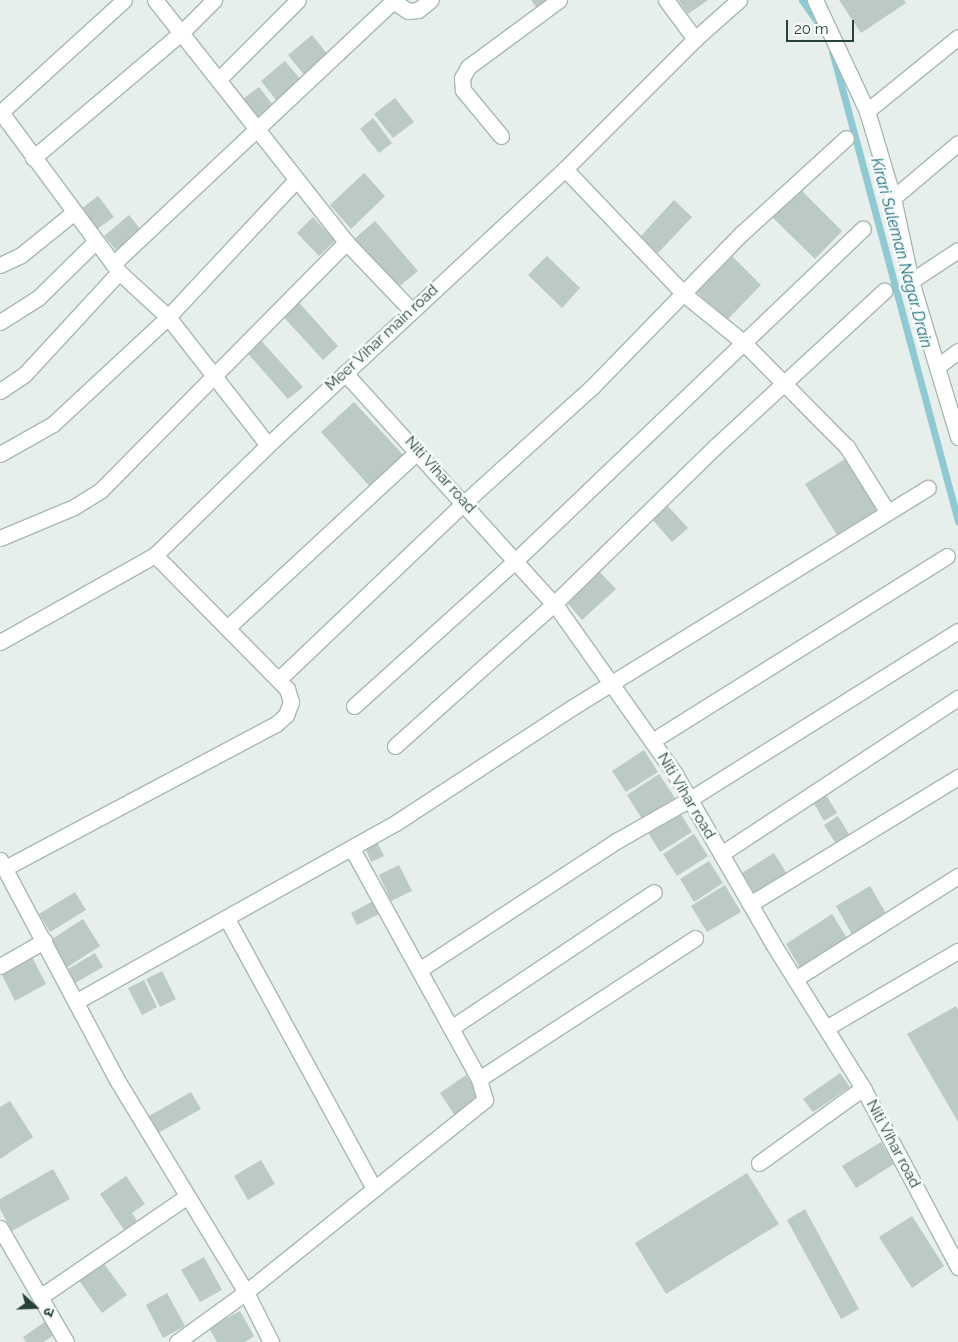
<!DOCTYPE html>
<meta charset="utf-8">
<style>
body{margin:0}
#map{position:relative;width:958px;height:1342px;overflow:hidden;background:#e6efeb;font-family:Raleway,"Noto Sans Devanagari",sans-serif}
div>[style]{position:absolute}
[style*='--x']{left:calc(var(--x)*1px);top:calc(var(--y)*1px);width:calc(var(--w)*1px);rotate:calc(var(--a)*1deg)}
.stream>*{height:7px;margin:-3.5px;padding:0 3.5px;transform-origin:3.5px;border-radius:3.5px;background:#8ec9d4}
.building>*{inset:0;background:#bbcac4}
.roads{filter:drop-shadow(1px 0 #a8b8b2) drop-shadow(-1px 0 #a8b8b2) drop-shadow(0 1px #a8b8b2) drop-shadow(0 -1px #a8b8b2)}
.minor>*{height:15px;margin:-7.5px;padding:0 7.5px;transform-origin:7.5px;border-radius:7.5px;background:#fff}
span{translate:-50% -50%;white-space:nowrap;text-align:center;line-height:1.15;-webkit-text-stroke:5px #f7fbf9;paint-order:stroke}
.street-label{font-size:15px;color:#24423a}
.water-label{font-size:16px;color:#1c6f80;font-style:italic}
.north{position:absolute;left:10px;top:1282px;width:50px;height:50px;-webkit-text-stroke:4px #f7fbf9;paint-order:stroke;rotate:110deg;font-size:14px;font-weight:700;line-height:20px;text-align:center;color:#24423a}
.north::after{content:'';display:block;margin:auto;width:18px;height:22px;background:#24423a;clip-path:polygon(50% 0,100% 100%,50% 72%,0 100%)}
.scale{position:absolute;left:786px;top:20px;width:68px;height:22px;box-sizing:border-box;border:2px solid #24423a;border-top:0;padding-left:6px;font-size:15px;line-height:18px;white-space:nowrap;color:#24423a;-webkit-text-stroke:4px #f7fbf9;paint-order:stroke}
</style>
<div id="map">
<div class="stream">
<i style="--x:802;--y:0;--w:29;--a:55"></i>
<i style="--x:832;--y:51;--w:487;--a:75"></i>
</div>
<div class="building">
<i style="clip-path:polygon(531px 0,553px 0,539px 11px)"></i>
<i style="clip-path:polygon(678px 0,708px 0,688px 14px)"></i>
<i style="clip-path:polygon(839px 0,904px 0,906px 3px,861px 33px)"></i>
<i style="clip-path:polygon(312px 35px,329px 56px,305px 76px,288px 55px)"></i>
<i style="clip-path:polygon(285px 61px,301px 80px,277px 101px,261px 81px)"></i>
<i style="clip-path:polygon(259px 87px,276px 109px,257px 123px,240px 101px)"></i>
<i style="clip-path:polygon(395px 98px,414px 122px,393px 138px,374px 114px)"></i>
<i style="clip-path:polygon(373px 118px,392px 143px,379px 153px,360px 129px)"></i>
<i style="clip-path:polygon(364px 173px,385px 196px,351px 229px,330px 205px)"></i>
<i style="clip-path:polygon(796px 185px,842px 231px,815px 259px,768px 213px)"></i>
<i style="clip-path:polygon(98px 196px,114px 217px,97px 229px,81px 209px)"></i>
<i style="clip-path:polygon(674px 200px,692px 217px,658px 253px,640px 237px)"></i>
<i style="clip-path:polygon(129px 215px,141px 230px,116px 250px,104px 236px)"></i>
<i style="clip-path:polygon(313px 217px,335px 241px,319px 256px,297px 233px)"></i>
<i style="clip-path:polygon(375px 221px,418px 271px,395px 290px,353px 240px)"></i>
<i style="clip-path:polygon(729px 253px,761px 285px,726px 321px,694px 289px)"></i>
<i style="clip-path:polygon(547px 256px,580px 288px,562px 308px,528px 275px)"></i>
<i style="clip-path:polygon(295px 298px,338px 346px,323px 360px,279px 312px)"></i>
<i style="clip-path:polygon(257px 336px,303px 387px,288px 399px,243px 348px)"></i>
<i style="clip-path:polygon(354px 402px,405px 457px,371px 488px,321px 432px)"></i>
<i style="clip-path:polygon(845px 459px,877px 510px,837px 535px,805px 484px)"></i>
<i style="clip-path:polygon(665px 503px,688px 528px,672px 542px,650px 517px)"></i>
<i style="clip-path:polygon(596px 568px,616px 589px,582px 620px,563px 598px)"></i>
<i style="clip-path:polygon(644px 750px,658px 772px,626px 792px,612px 771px)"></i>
<i style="clip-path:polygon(659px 774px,675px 798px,642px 819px,627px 795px)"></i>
<i style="clip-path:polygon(823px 790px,837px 813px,824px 821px,811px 798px)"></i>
<i style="clip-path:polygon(677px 808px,692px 832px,660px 852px,645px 828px)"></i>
<i style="clip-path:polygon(838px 816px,852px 839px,838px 847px,824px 825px)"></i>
<i style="clip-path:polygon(694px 834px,708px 856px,677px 876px,663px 854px)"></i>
<i style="clip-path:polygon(377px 842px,384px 856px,371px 862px,365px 848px)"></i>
<i style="clip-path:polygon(774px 853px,787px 874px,755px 894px,742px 873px)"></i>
<i style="clip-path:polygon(709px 861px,723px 883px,694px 902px,680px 879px)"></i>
<i style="clip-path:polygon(399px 865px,412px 891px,391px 901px,379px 875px)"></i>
<i style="clip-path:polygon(725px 885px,741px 912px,707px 932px,691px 906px)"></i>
<i style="clip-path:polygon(870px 886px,887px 915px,853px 936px,836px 906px)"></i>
<i style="clip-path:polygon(75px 892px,86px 910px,50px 932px,39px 914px)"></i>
<i style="clip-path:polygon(375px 900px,381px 913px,357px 925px,351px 913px)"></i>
<i style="clip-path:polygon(832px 914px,847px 938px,800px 968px,786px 944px)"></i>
<i style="clip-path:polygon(83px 919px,100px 946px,66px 968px,49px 941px)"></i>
<i style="clip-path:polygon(95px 953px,103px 967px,75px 983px,68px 969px)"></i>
<i style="clip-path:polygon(32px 957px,46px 984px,15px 1001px,1px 973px)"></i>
<i style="clip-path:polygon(162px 971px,176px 999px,160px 1007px,146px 979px)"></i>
<i style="clip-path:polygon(144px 980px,157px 1007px,142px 1015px,128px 988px)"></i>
<i style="clip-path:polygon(956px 1006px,958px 1010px,958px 1122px,907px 1034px)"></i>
<i style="clip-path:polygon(840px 1073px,850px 1087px,813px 1112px,803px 1099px)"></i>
<i style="clip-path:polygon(466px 1075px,484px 1101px,457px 1119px,440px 1093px)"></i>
<i style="clip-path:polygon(191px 1092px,201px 1109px,158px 1133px,149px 1116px)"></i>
<i style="clip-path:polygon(10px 1101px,33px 1137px,0 1159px,0 1107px)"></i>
<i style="clip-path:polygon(881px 1142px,894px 1164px,856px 1188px,842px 1166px)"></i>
<i style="clip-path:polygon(261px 1160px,275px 1184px,248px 1200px,234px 1176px)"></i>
<i style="clip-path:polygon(53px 1169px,70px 1199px,12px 1231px,0 1209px,0 1199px)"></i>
<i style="clip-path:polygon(747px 1173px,779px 1224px,666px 1294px,635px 1243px)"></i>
<i style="clip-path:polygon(126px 1176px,145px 1204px,132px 1213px,137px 1221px,124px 1230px,100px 1194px)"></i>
<i style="clip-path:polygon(805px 1209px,859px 1309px,841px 1319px,787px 1220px)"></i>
<i style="clip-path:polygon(912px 1216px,944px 1266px,912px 1288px,879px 1237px)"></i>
<i style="clip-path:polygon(204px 1257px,222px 1290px,200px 1302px,181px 1270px)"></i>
<i style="clip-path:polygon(102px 1261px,127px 1295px,102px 1313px,78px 1279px)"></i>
<i style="clip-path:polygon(167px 1293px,185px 1326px,163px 1338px,146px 1305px)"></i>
<i style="clip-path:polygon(240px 1311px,254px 1336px,245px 1342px,217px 1342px,209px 1328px)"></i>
<i style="clip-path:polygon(49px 1319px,58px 1333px,43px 1342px,26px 1342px,23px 1337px)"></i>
</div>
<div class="roads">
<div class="minor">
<i style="--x:155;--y:0;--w:308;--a:51.7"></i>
<i style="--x:346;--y:242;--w:95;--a:46.3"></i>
<i style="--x:392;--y:0;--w:19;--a:35"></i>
<i style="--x:408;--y:11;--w:10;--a:-6"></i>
<i style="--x:418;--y:10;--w:16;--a:-38"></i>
<i style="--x:666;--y:0;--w:49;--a:53.4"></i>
<i style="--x:815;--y:0;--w:123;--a:64.9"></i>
<i style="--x:867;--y:111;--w:91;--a:73.4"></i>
<i style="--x:893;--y:198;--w:85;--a:77.8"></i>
<i style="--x:911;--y:281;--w:163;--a:73.2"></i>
<i style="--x:218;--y:80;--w:113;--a:-45"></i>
<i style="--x:0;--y:111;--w:200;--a:53.5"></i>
<i style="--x:119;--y:272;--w:67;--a:42.6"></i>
<i style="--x:168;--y:317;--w:162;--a:52"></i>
<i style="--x:867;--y:111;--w:117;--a:-39.1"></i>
<i style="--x:1;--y:112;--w:166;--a:-42.3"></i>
<i style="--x:501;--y:136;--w:60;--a:-129.6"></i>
<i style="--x:463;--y:90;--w:12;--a:-95"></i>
<i style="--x:462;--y:78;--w:13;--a:-61"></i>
<i style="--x:468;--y:67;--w:113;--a:-36.4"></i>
<i style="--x:33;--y:158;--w:194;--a:-40.2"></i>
<i style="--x:181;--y:33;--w:47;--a:-45"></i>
<i style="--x:565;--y:169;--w:174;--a:46.4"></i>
<i style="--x:685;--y:295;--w:75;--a:39"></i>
<i style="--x:743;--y:342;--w:148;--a:45.3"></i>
<i style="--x:847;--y:447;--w:75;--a:58"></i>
<i style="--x:893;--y:198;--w:85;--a:-40.2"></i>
<i style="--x:113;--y:264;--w:384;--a:-43.2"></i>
<i style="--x:0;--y:265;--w:23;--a:-25"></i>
<i style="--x:21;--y:255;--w:67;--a:-38.9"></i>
<i style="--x:911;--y:281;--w:56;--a:-33.4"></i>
<i style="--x:0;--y:322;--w:45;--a:-32.3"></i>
<i style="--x:38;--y:298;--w:80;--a:-44.5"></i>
<i style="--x:938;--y:366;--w:25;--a:-37"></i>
<i style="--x:345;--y:373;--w:319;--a:47.9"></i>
<i style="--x:559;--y:610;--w:201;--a:54.7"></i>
<i style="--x:675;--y:774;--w:196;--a:60"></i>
<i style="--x:773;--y:944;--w:170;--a:58"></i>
<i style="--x:863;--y:1088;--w:203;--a:62"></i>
<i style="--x:0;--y:391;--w:29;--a:-34"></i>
<i style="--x:24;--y:375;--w:140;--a:-47.3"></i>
<i style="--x:0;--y:454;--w:61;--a:-29.5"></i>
<i style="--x:53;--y:424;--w:157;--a:-42.9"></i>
<i style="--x:168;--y:317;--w:187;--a:-46.9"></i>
<i style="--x:0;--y:538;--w:80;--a:-22.7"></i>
<i style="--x:74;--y:507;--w:32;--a:-32"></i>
<i style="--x:101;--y:490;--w:349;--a:-45.3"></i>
<i style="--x:228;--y:627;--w:259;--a:-42.8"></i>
<i style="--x:0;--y:642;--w:178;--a:-29.3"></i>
<i style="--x:155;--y:555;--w:158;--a:-44.2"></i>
<i style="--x:268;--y:445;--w:405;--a:-42.9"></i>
<i style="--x:565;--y:169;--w:184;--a:-45"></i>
<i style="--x:695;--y:39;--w:59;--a:-41.6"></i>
<i style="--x:279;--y:679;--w:255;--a:-43.6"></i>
<i style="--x:464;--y:503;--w:173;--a:-42.2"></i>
<i style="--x:592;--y:387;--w:214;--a:-45.8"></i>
<i style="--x:741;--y:234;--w:142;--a:-42.4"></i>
<i style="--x:354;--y:706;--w:217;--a:-42"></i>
<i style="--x:515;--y:561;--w:481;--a:-43.7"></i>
<i style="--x:652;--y:741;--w:348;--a:-32.1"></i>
<i style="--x:395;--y:746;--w:213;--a:-41.8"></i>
<i style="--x:554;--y:604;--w:226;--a:-44.3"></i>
<i style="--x:716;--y:446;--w:229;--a:-42.7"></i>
<i style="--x:721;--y:854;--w:284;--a:-33.4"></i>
<i style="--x:0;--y:860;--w:249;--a:62"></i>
<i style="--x:117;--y:1080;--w:248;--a:58.7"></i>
<i style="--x:246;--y:1292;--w:56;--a:63.4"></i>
<i style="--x:5;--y:868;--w:307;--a:-28"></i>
<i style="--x:276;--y:724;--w:13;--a:-42"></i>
<i style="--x:286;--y:715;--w:14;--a:-69"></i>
<i style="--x:291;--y:702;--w:14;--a:-107"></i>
<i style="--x:287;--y:689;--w:188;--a:-134.6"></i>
<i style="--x:750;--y:904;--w:244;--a:-31.4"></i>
<i style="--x:227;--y:919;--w:307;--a:61.4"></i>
<i style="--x:0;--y:966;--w:51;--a:-29.6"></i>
<i style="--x:419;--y:970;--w:238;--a:-33.2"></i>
<i style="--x:618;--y:840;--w:83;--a:-29.7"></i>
<i style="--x:690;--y:799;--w:316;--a:-32.1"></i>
<i style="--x:795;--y:979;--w:193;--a:-32.3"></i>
<i style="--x:77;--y:1001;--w:367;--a:-29.2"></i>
<i style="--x:397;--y:822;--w:210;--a:-33.2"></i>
<i style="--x:573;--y:707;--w:417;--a:-31.7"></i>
<i style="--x:451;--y:1028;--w:244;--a:-33.8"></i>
<i style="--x:826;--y:1028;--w:153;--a:-30.3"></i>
<i style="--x:479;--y:1079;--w:258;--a:-33.1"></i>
<i style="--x:759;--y:1163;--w:128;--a:-35.8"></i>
<i style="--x:0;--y:1228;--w:132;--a:59.9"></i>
<i style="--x:40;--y:1297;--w:177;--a:-34.4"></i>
<i style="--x:177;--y:1342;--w:85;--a:-35.9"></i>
<i style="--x:246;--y:1292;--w:307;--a:-38.8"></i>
<i style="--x:485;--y:1100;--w:22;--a:-106"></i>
<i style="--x:479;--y:1079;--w:263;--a:-118.9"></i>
</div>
</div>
<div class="street-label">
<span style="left:382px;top:338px;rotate:-43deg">Meer Vihar main road</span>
<span style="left:440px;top:475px;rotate:48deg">Niti Vihar road</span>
<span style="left:686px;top:796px;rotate:59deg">Niti Vihar road</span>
<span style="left:893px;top:1144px;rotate:62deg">Niti Vihar road</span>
</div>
<div class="water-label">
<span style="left:901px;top:253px;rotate:75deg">Kirari Suleman Nagar Drain</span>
</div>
<div class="north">उ</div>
<div class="scale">20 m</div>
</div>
